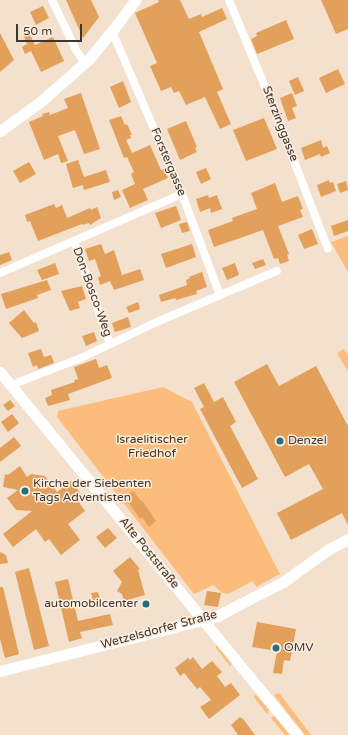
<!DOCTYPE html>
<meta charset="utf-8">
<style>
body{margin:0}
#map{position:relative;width:348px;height:735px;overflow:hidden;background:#f3e0cd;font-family:"Varela Round",sans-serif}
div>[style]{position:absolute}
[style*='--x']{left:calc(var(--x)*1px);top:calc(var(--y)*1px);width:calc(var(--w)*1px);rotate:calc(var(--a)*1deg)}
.green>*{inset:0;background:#fcbd7c}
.building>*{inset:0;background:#e2a05a}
.street>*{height:8px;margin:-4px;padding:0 4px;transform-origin:4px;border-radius:4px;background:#fff}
.secondary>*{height:11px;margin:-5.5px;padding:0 5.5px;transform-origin:5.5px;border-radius:5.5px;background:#fff}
.dots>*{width:11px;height:11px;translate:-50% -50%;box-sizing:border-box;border:2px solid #fdeedf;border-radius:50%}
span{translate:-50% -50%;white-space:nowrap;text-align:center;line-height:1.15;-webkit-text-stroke:3px #fdeedf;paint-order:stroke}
.street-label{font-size:12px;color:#3e362f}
.park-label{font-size:12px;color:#4a2f10}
.poi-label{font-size:12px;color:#3e362f}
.left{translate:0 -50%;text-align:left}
.right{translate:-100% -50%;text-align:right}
.scale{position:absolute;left:16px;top:24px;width:66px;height:18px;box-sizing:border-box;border:2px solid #3e362f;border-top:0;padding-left:5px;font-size:12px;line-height:14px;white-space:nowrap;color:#3e362f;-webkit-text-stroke:3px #fdeedf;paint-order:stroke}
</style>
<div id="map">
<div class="green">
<i style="clip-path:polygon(348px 236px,348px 272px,331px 242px)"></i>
<i style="clip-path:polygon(344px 349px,348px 355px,348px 372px,337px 353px)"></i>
<i style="clip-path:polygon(163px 387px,192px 402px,280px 574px,256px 587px,253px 581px,228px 594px,222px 593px,213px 585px,194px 594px,57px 417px,58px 411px)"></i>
<i style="clip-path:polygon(217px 643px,232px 664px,230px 666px,216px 648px,216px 644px)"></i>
<i style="clip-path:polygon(278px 693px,280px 694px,311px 735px,305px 735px,274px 695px)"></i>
<i style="clip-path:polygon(256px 695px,269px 710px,267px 714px,253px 696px)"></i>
<i style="clip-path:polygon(274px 716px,276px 717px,290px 735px,285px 735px,271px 718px)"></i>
</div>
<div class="building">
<i style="clip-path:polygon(66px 0,91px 0,99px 17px,83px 38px)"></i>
<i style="clip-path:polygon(158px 0,180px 0,189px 19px,201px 14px,202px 17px,222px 8px,227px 19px,199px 32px,223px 89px,217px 92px,231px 124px,220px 129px,205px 97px,186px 105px,179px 91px,174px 93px,171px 87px,161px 91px,150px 66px,157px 63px,135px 13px,159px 2px)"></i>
<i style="clip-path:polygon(321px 0,348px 0,348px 29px,336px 34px)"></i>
<i style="clip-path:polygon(43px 6px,49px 18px,36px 25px,30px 12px)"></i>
<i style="clip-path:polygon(286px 20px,294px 39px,257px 54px,251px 39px,257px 36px,256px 33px)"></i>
<i style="clip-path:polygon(28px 31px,35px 45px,53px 37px,64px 61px,41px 72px,31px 51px,25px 54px,22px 47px,27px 44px,23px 34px)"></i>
<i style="clip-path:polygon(0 33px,14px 60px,0 72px)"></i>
<i style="clip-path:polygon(338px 69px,345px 84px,326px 93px,319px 78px)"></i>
<i style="clip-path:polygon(298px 77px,304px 91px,295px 95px,289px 81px)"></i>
<i style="clip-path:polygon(123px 81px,131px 102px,119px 108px,110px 87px)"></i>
<i style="clip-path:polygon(81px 93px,100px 149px,84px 154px,75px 130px,58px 136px,68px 161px,61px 163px,58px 154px,44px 160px,29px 122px,43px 116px,42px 114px,49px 112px,50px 115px,68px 108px,64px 99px)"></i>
<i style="clip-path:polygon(292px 93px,297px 106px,292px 108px,296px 118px,288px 121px,280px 98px)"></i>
<i style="clip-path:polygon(121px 116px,125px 125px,127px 124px,132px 135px,130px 135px,131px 138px,126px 140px,132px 153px,150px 145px,161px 170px,164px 169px,168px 178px,143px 189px,148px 200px,130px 208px,122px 190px,135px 184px,131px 174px,134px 172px,127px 157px,124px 158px,109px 120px)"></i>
<i style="clip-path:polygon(264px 118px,277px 149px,246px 161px,233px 130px)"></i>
<i style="clip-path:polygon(186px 121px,197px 147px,195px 148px,197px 152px,180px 160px,167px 129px)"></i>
<i style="clip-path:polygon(321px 140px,323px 148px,327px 146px,330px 153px,321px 157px,320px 154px,305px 160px,301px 148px)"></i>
<i style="clip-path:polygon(78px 160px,84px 177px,106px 170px,110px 182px,84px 190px,83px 185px,73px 188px,66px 164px)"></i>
<i style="clip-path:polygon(29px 162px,36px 174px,20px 183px,13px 171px)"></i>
<i style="clip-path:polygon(206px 168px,211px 179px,201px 184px,196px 172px)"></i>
<i style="clip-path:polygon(329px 180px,330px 183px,333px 182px,336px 191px,321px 197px,317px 185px)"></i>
<i style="clip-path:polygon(346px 181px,348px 190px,340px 193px,337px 184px)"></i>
<i style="clip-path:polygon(275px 183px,282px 202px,298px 196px,303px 209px,300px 210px,303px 217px,278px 226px,289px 254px,287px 255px,289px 261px,280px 264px,278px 258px,274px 259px,263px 230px,214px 247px,208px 230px,233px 221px,232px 218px,257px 209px,251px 193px)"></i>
<i style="clip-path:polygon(118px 190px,121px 197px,114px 200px,112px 192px)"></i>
<i style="clip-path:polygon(208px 195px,209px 198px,217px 195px,222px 209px,211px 213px,210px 208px,200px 212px,196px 199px)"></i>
<i style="clip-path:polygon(54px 204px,56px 208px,62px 205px,67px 218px,90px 208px,91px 210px,97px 207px,101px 218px,90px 225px,89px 223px,83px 225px,82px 224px,38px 241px,30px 221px,27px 222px,25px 215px)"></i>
<i style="clip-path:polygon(176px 206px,181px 220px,161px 228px,155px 213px)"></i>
<i style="clip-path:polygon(348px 220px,348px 231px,334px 236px,331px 226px)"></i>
<i style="clip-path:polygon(187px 222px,190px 231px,182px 233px,179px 224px)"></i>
<i style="clip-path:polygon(312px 229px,318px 244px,304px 249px,298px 235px)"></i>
<i style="clip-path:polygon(101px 244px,105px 254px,114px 250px,122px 275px,140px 269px,144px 280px,114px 290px,110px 281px,100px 285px,98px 277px,101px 276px,95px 259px,89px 261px,85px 249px)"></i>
<i style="clip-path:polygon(192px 244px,196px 257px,166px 268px,161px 254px)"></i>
<i style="clip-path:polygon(9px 252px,12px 260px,0 265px,0 255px)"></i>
<i style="clip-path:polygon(263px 259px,266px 265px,255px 269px,252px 263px)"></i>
<i style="clip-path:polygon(55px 263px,59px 274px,42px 280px,37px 270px)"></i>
<i style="clip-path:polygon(235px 263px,239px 275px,227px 280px,222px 268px)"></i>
<i style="clip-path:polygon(202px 272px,207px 287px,196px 291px,197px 294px,176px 300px,175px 298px,161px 302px,159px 295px,187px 285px,186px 280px,190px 278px,189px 277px)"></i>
<i style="clip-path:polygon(47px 280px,51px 290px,37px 295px,38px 298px,6px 309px,1px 294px)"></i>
<i style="clip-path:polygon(82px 286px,86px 299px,78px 302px,80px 308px,70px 311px,61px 291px)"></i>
<i style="clip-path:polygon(138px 302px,140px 309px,129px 313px,126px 307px)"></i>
<i style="clip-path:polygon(24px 310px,34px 323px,36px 322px,39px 331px,22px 338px,9px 323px)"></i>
<i style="clip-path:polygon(128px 317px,131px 327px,115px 332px,112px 323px)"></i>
<i style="clip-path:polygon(94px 332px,97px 341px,86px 346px,82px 336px)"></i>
<i style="clip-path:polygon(41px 349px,44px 357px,51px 355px,54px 363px,38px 369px,37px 365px,33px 367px,28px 353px)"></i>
<i style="clip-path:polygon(96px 359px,99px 368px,107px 365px,112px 378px,68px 394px,70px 400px,48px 406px,45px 398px,52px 395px,51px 390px,75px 382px,74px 380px,78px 379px,74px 367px)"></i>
<i style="clip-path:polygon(267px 364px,279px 386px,316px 366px,348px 426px,348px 525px,342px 513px,291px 540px,277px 513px,323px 489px,309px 464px,285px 477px,234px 382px)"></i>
<i style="clip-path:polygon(204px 383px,214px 402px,223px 397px,236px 422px,230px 426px,258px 479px,242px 488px,200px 409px,204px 407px,194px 388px)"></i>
<i style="clip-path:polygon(10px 400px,15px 406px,8px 411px,3px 405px)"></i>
<i style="clip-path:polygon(12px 414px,19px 423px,8px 432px,1px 422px)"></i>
<i style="clip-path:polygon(14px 437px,21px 446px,0 462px,0 448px)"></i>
<i style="clip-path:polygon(20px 466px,27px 477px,31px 474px,45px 476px,57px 492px,71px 481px,81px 494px,76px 498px,85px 511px,68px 524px,80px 540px,61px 555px,49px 539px,45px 542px,36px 529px,13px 547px,3px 534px,32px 511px,16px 510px,7px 498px,18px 490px,3px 487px,5px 474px,8px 475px)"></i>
<i style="clip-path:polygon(133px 491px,141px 501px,142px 500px,156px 521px,149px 527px,142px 517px,140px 519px,125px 497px)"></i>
<i style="clip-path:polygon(108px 528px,117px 538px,105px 548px,96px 537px)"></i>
<i style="clip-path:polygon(0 552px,6px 555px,8px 563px,0 564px)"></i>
<i style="clip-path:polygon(130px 557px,140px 569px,138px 570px,145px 595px,124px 601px,122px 594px,117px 591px,122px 582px,113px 571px)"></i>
<i style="clip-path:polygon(29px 568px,49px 646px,34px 650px,15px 572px)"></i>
<i style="clip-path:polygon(68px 579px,78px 621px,110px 614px,113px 625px,80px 632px,82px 638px,69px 642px,55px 582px)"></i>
<i style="clip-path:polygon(0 587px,3px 587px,19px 654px,5px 658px,0 639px)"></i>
<i style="clip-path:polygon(207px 591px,221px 593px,218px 607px,204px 605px)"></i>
<i style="clip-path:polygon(98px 592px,100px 599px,93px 601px,91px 593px)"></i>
<i style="clip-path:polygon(257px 622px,296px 629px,290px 661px,284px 660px,282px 674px,273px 673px,277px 651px,252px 647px)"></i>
<i style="clip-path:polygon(193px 657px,202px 669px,212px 661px,222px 672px,217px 676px,225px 687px,231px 683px,240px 695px,209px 719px,200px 707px,211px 700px,200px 687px,197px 689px,184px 673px,180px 676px,175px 668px,188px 658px,190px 660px)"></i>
<i style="clip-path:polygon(240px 717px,244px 720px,255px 735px,238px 735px,231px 725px)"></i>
</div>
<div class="street">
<i style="--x:52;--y:0;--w:55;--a:64.4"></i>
<i style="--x:76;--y:50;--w:16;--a:55"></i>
<i style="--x:229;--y:0;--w:113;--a:67.5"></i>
<i style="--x:272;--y:104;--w:155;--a:68.9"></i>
<i style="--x:112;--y:31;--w:177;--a:66.8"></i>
<i style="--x:182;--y:194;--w:108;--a:69.4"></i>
<i style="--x:74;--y:241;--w:109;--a:70.7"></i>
<i style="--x:0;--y:273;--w:198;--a:-23.5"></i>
<i style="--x:12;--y:387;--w:9;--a:-36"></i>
<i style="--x:19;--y:382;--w:66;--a:-21.2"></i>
<i style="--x:81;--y:358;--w:86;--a:-25.4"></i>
<i style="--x:159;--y:321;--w:128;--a:-23"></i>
</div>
<div class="secondary">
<i style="--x:0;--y:131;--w:49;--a:-35.9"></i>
<i style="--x:40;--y:102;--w:65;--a:-41.3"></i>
<i style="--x:89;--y:59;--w:36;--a:-51"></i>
<i style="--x:112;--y:31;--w:39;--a:-53"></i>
<i style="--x:0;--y:372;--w:469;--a:50.7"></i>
<i style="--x:0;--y:671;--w:224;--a:-14.2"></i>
<i style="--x:217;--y:616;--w:74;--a:-27.3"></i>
<i style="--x:283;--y:582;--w:57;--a:-35.7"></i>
<i style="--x:329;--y:549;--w:21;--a:-28"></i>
</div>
<div class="dots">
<i style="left:280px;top:441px;background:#296e7e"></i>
<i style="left:25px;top:491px;background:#296e7e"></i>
<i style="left:146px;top:604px;background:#296e7e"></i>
<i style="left:276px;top:648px;background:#296e7e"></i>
</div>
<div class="street-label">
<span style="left:280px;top:124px;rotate:69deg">Sterzinggasse</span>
<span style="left:168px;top:162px;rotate:67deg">Forstergasse</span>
<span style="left:92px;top:292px;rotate:70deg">Don-Bosco-Weg</span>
<span style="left:149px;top:553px;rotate:51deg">Alte Poststraße</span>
<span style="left:159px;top:630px;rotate:-15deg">Wetzelsdorfer Straße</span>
</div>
<div class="park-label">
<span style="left:152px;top:447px">Israelitischer<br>Friedhof</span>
</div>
<div class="poi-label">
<span class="left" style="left:288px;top:441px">Denzel</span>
<span class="left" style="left:33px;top:491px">Kirche der Siebenten<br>Tags Adventisten</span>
<span class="right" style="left:138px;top:604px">automobilcenter</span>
<span class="left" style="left:284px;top:648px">OMV</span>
</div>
<div class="scale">50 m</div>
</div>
